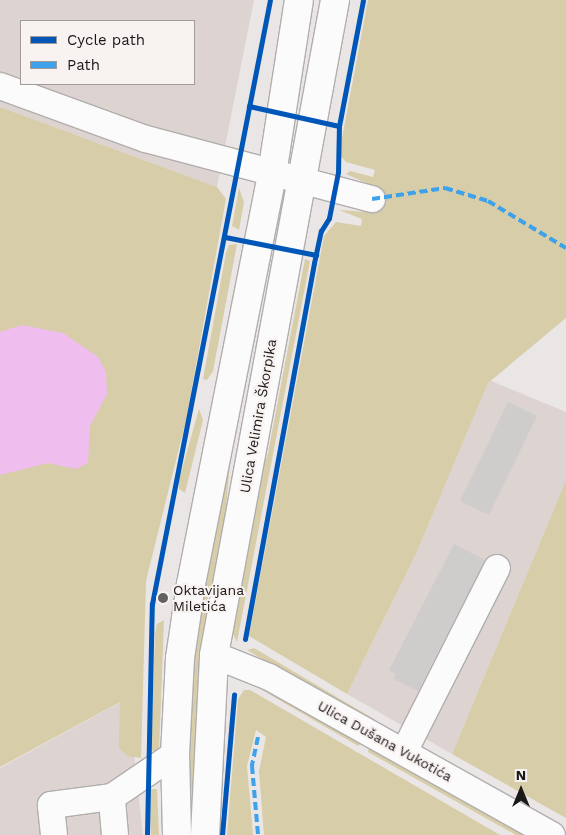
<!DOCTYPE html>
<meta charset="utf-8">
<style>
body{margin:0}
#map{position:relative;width:566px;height:835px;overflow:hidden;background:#eae6e5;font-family:"Work Sans",sans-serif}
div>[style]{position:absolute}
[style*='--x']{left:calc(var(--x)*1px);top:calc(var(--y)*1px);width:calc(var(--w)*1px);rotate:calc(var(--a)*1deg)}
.built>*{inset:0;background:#ddd4d2}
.green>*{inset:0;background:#d7cda8}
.water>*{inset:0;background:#efbeee}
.building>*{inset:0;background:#cfcccc}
.roads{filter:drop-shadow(1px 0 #b1aead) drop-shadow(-1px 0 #b1aead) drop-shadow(0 1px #b1aead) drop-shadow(0 -1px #b1aead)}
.minor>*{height:26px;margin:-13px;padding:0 13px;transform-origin:13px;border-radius:13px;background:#fcfbfb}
.major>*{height:28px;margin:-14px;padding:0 14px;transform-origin:14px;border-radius:14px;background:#fcfbfb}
.quiet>*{height:4px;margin-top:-2px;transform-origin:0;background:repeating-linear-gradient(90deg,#3da2ea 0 8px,transparent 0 12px)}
.cycleway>*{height:5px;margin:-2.5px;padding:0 2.5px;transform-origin:2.5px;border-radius:2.5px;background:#0057b8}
.dots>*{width:14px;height:14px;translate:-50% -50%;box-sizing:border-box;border:2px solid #f8f2f1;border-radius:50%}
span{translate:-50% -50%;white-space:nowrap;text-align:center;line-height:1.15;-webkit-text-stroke:4px #f8f2f1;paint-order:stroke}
.street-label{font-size:14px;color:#1b1918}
.poi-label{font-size:14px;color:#1b1918}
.left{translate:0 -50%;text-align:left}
.legend{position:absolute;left:20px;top:20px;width:175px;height:65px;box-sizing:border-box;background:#f8f2f1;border:1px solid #a09b9a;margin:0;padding:6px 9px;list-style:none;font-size:15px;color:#1b1918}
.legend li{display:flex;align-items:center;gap:10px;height:25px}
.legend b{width:25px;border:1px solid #a09b9a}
.north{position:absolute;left:496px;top:765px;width:50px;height:50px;-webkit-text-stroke:4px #f8f2f1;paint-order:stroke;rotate:0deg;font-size:14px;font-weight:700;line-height:20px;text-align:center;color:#1b1918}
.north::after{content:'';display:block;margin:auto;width:18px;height:22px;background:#1b1918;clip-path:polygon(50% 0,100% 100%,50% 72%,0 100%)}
</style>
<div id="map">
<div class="built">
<i style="clip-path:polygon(evenodd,0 0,254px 0,217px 187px,0 107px,0 0,21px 21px,194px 21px,194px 84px,21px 84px,21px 21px)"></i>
<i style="clip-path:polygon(489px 380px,566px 412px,566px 480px,452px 754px,347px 694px,416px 554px)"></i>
<i style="clip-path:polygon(128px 698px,143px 835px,0 835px,0 768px)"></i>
</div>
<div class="green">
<i style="clip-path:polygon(368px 0,566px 0,566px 318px,488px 383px,416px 554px,347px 694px,249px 636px,324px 236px,336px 222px,361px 226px,362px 219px,339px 210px,366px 212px,373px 186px,346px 174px,350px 171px,373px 177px,375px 170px,346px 162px,339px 154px)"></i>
<i style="clip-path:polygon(0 107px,217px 187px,226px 199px,186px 420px,146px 581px,141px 758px,127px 756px,119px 748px,120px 702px,0 767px)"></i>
<i style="clip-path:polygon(239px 188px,244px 202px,239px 230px,232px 226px)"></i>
<i style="clip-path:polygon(237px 244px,213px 371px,207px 380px,203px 379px,226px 253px,229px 245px)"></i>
<i style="clip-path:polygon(269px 252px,230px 464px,196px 835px,187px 835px,194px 653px,206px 559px)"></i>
<i style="clip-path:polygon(305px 259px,310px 261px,237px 642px,228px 625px,252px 502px,268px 453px)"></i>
<i style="clip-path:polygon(199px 409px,203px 420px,185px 493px,179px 489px,179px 480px)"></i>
<i style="clip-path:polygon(566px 480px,566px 818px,452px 754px)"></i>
<i style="clip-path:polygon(164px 620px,159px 751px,151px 751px,155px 634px,157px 624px)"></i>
<i style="clip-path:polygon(254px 648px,374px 719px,373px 725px,247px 650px)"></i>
<i style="clip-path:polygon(250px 683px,261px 683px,362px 743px,358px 746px)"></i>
<i style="clip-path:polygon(244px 690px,250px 690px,500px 835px,264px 835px,259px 771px,266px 737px,256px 730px,247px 766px,253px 835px,227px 835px,238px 699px)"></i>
<i style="clip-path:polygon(369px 746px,527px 835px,516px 835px,368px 752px)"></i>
<i style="clip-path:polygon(150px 789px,157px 789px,159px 835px,151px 835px)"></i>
</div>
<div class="water">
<i style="clip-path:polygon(22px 325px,63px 333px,98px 357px,106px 372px,107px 394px,90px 426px,88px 463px,76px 469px,48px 463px,0 475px,0 332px)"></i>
</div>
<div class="building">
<i style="clip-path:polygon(508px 402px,537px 416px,489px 515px,460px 501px)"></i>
<i style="clip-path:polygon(454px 544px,485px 560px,418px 691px,393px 679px,396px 674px,389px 670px)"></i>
</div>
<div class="roads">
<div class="minor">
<i style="--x:0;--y:86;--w:155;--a:20"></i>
<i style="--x:146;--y:139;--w:234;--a:14.9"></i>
<i style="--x:214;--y:655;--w:59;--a:21.8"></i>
<i style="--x:269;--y:677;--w:324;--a:29.2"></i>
<i style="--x:404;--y:752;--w:206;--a:-63.2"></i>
<i style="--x:54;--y:835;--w:30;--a:-96"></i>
<i style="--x:51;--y:805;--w:62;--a:-7.5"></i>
<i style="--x:115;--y:835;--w:38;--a:-95"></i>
<i style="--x:112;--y:797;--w:76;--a:-34.3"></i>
</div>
<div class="major">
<i style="--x:177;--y:835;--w:81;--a:-91.4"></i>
<i style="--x:175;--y:754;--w:96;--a:-87"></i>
<i style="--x:180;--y:658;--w:75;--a:-81.5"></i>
<i style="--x:191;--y:584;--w:418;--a:-78.8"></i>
<i style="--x:272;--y:174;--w:176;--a:-81.2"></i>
<i style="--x:205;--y:835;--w:180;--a:-87.1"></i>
<i style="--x:214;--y:655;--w:666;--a:-79.53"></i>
</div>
</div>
<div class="quiet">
<i style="--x:372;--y:199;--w:74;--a:-8.6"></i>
<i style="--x:445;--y:188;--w:45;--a:16.8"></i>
<i style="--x:488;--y:201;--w:91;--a:31.1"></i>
<i style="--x:258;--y:737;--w:30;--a:102"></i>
<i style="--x:252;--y:766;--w:69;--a:85"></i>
</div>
<div class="cycleway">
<i style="--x:249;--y:106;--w:92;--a:12.5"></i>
<i style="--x:225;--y:237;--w:93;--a:11.2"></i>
<i style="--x:245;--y:639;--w:382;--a:-79.6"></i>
<i style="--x:314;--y:263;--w:33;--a:-78"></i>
<i style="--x:321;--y:231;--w:15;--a:-58"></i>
<i style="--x:329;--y:218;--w:47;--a:-78.9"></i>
<i style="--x:338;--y:172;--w:46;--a:-88.8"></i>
<i style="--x:339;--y:126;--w:128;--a:-79.2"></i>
<i style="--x:147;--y:835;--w:231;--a:-88.8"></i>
<i style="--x:152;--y:604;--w:615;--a:-78.95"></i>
<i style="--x:222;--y:835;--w:141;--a:-85.1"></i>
</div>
<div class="dots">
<i style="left:163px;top:598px;background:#636160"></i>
</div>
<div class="street-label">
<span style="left:258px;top:416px;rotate:-80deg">Ulica Velimira Škorpika</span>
<span style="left:385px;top:741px;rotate:29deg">Ulica Dušana Vukotića</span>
</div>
<div class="poi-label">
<span class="left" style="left:173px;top:598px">Oktavijana<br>Miletića</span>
</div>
<ul class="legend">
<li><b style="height:6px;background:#0057b8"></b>Cycle path</li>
<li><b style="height:6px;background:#3da2ea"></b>Path</li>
</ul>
<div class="north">N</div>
</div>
